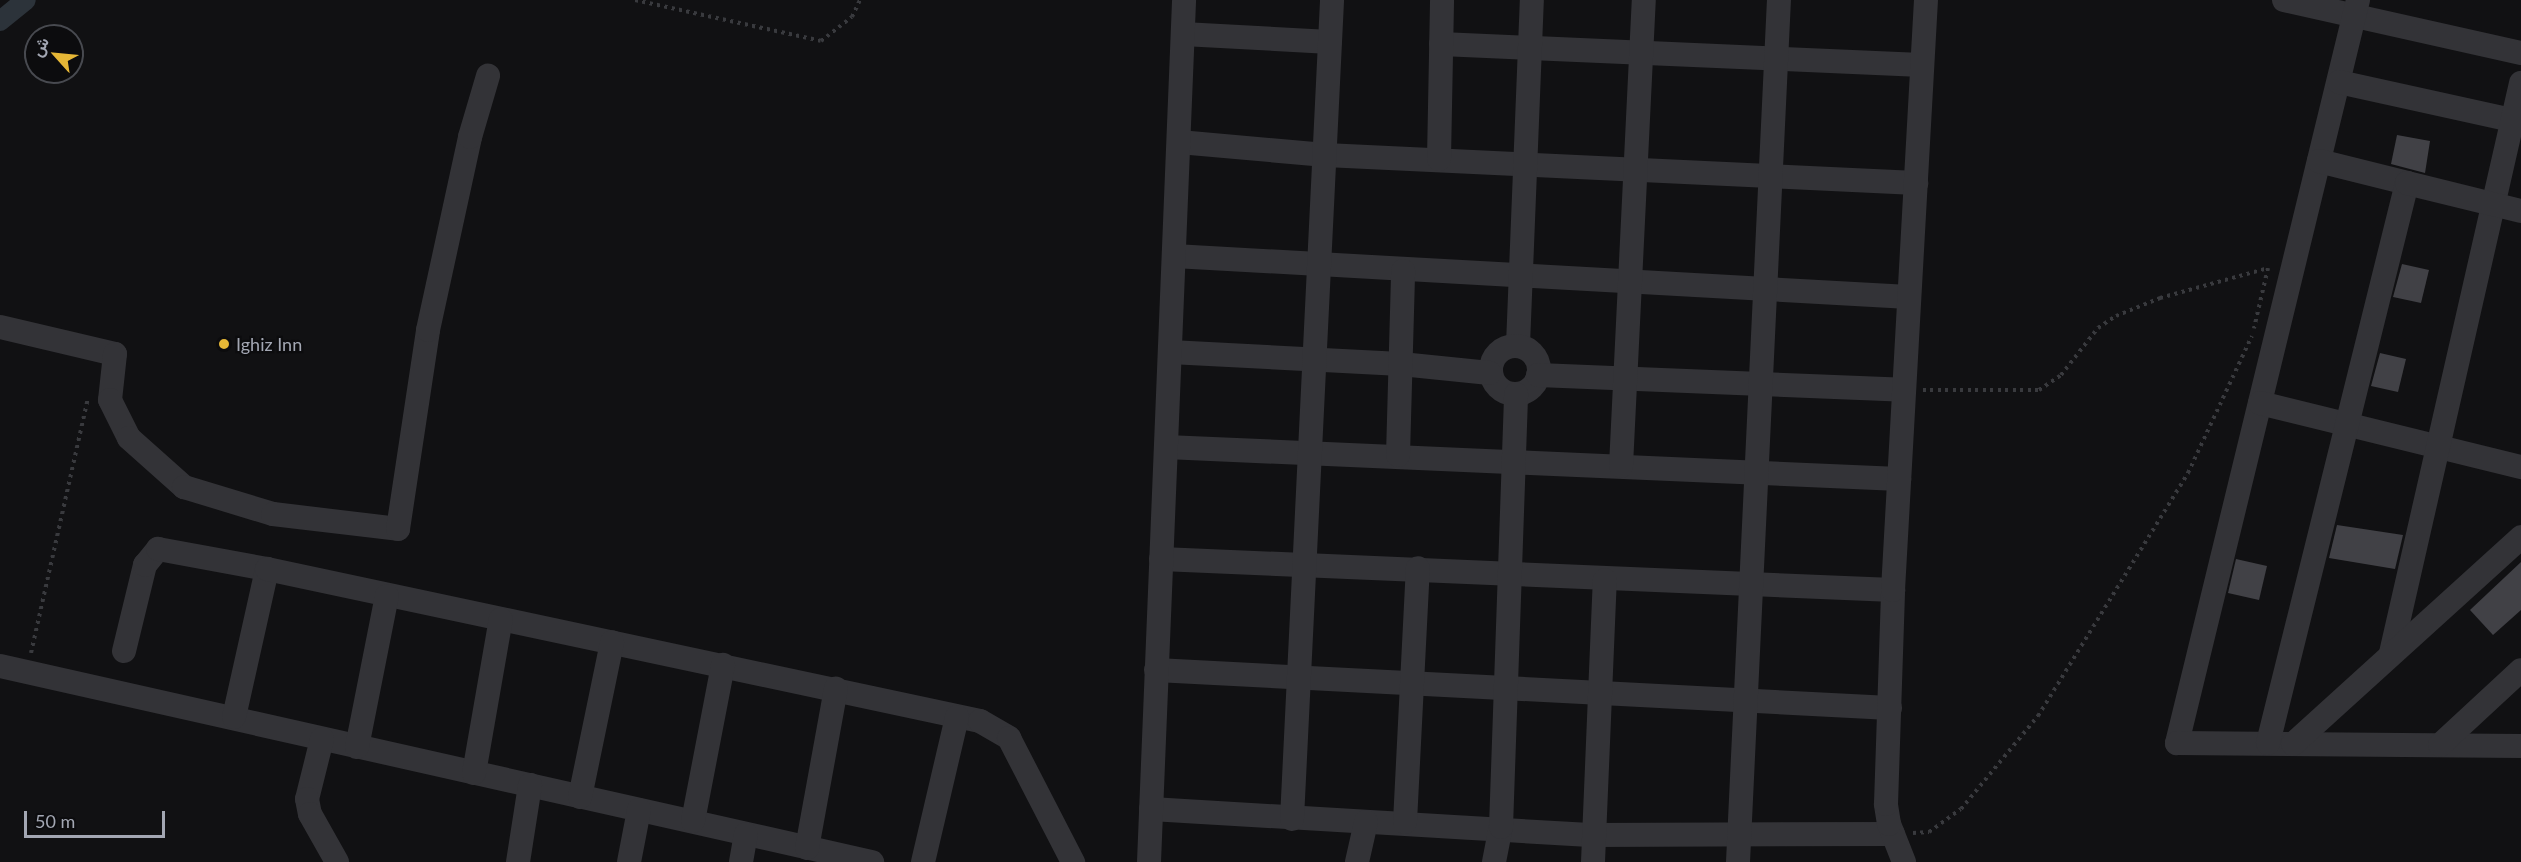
<!DOCTYPE html>
<meta charset="utf-8">
<style>
body{margin:0}
#map{position:relative;width:2521px;height:862px;overflow:hidden;background:#111113;font-family:Lato,Vazirmatn,sans-serif}
div>[style]{position:absolute}
[style*='--x']{left:calc(var(--x)*1px);top:calc(var(--y)*1px);width:calc(var(--w)*1px);rotate:calc(var(--a)*1deg)}
.canal>*{height:20px;margin:-10px;padding:0 10px;transform-origin:10px;border-radius:10px;background:#2c333a}
.building>*{inset:0;background:#414146}
.path>*{height:4px;margin-top:-2px;transform-origin:0;background:repeating-linear-gradient(90deg,#393a3e 0 3px,transparent 0 7.5px)}
.minor>*{height:24px;margin:-12px;padding:0 12px;transform-origin:12px;border-radius:12px;background:#333337}
.minor>.ring{margin:-12px;padding:0;box-sizing:content-box;background:none;border:24px solid #333337;border-radius:50%}
.dots>*{width:16px;height:16px;translate:-50% -50%;box-sizing:border-box;border:3px solid #0c0c0e;border-radius:50%}
span{translate:-50% -50%;white-space:nowrap;text-align:center;line-height:1.15;-webkit-text-stroke:4.5px #0c0c0e;paint-order:stroke}
.poi-label{font-size:18px;color:#a3a7b3}
.left{translate:0 -50%;text-align:left}
.north{position:absolute;left:24px;top:24px;width:60px;height:60px;box-sizing:border-box;background:#0c0c0e;border:2px solid #484a50;border-radius:50%;rotate:297deg;font-size:16px;font-weight:700;line-height:24px;text-align:center;color:#a3a7b3}
.north::after{content:'';display:block;margin:auto;width:21px;height:27px;background:#e6b736;clip-path:polygon(50% 0,100% 100%,50% 72%,0 100%)}
.scale{position:absolute;left:24px;top:811px;width:141px;height:27px;box-sizing:border-box;border:3px solid #a3a7b3;border-top:0;padding-left:8px;font-size:18px;line-height:21px;white-space:nowrap;color:#a3a7b3;-webkit-text-stroke:4px #0c0c0e;paint-order:stroke}
</style>
<div id="map">
<div class="canal">
<i style="--x:0;--y:21;--w:33;--a:-39"></i>
</div>
<div class="building">
<i style="clip-path:polygon(2397px 135px,2430px 141px,2425px 173px,2391px 164px)"></i>
<i style="clip-path:polygon(2402px 264px,2429px 270px,2421px 303px,2393px 297px)"></i>
<i style="clip-path:polygon(2380px 353px,2406px 359px,2398px 392px,2371px 386px)"></i>
<i style="clip-path:polygon(2337px 525px,2403px 535px,2395px 569px,2329px 558px)"></i>
<i style="clip-path:polygon(2236px 559px,2267px 566px,2259px 600px,2228px 593px)"></i>
<i style="clip-path:polygon(2521px 562px,2521px 610px,2493px 635px,2470px 610px)"></i>
</div>
<div class="path">
<i style="--x:635;--y:0;--w:190;--a:12.4"></i>
<i style="--x:821;--y:41;--w:39;--a:-38"></i>
<i style="--x:852;--y:17;--w:19;--a:-65"></i>
<i style="--x:1923;--y:390;--w:116;--a:0"></i>
<i style="--x:2039;--y:390;--w:27;--a:-34"></i>
<i style="--x:2061;--y:375;--w:60;--a:-51.8"></i>
<i style="--x:2098;--y:328;--w:22;--a:-34"></i>
<i style="--x:2116;--y:316;--w:48;--a:-22.2"></i>
<i style="--x:2160;--y:298;--w:112;--a:-15.5"></i>
<i style="--x:2268;--y:268;--w:62;--a:103.1"></i>
<i style="--x:31;--y:653;--w:262;--a:-77.4"></i>
<i style="--x:1913;--y:833;--w:16;--a:-4"></i>
<i style="--x:1929;--y:832;--w:39;--a:-36"></i>
<i style="--x:1961;--y:809;--w:121;--a:-50.4"></i>
<i style="--x:2038;--y:716;--w:286;--a:-58.3"></i>
<i style="--x:2188;--y:473;--w:151;--a:-65"></i>
</div>
<div class="minor">
<i style="--x:2284;--y:0;--w:243;--a:12.6"></i>
<i style="--x:2358;--y:0;--w:765;--a:103.69"></i>
<i style="--x:2177;--y:743;--w:344;--a:0.5"></i>
<i style="--x:1183;--y:34;--w:147;--a:3.1"></i>
<i style="--x:1441;--y:44;--w:481;--a:2.5"></i>
<i style="--x:2339;--y:82;--w:186;--a:12.4"></i>
<i style="--x:1179;--y:142;--w:147;--a:5.1"></i>
<i style="--x:1325;--y:155;--w:592;--a:2.71"></i>
<i style="--x:1439;--y:159;--w:159;--a:-88.9"></i>
<i style="--x:2319;--y:161;--w:91;--a:14"></i>
<i style="--x:1174;--y:256;--w:736;--a:3.19"></i>
<i style="--x:0;--y:327;--w:118;--a:13.2"></i>
<i style="--x:115;--y:354;--w:46;--a:96.2"></i>
<i style="--x:110;--y:400;--w:42;--a:63.4"></i>
<i style="--x:129;--y:438;--w:74;--a:41.7"></i>
<i style="--x:184;--y:487;--w:93;--a:16.9"></i>
<i style="--x:273;--y:514;--w:126;--a:6.8"></i>
<i style="--x:398;--y:529;--w:201;--a:-81.4"></i>
<i style="--x:428;--y:330;--w:198;--a:-77.7"></i>
<i style="--x:470;--y:137;--w:64;--a:-73.6"></i>
<i style="--x:1518;--y:345;--w:345;--a:-87.7"></i>
<i class="ring" style="left:1491px;top:346px;width:24px;height:24px"></i>
<i style="--x:1170;--y:352;--w:231;--a:3"></i>
<i style="--x:1401;--y:364;--w:89;--a:5.8"></i>
<i style="--x:1538;--y:375;--w:366;--a:2.3"></i>
<i style="--x:2260;--y:403;--w:269;--a:13.8"></i>
<i style="--x:1166;--y:447;--w:734;--a:2.5"></i>
<i style="--x:1398;--y:455;--w:184;--a:-88.4"></i>
<i style="--x:1621;--y:466;--w:467;--a:-87.2"></i>
<i style="--x:1161;--y:559;--w:733;--a:2.43"></i>
<i style="--x:124;--y:651;--w:89;--a:-76.3"></i>
<i style="--x:145;--y:565;--w:21;--a:-51"></i>
<i style="--x:158;--y:549;--w:111;--a:10.4"></i>
<i style="--x:2391;--y:653;--w:585;--a:-77.15"></i>
<i style="--x:0;--y:666;--w:894;--a:12.67"></i>
<i style="--x:1156;--y:670;--w:735;--a:2.96"></i>
<i style="--x:234;--y:717;--w:152;--a:-77.4"></i>
<i style="--x:267;--y:569;--w:729;--a:12.03"></i>
<i style="--x:980;--y:721;--w:34;--a:30"></i>
<i style="--x:1009;--y:738;--w:140;--a:62.7"></i>
<i style="--x:322;--y:739;--w:62;--a:104"></i>
<i style="--x:307;--y:799;--w:15;--a:79"></i>
<i style="--x:310;--y:814;--w:55;--a:60.6"></i>
<i style="--x:2268;--y:743;--w:577;--a:-76.06"></i>
<i style="--x:2407;--y:183;--w:117;--a:13.8"></i>
<i style="--x:2293;--y:744;--w:308;--a:-42.2"></i>
<i style="--x:2440;--y:745;--w:110;--a:-42.8"></i>
<i style="--x:357;--y:747;--w:154;--a:-78.8"></i>
<i style="--x:474;--y:773;--w:156;--a:-80.1"></i>
<i style="--x:580;--y:797;--w:158;--a:-78.3"></i>
<i style="--x:1151;--y:809;--w:444;--a:3.4"></i>
<i style="--x:1594;--y:835;--w:299;--a:-0.2"></i>
<i style="--x:1292;--y:819;--w:820;--a:-87.2"></i>
<i style="--x:693;--y:821;--w:159;--a:-79.1"></i>
<i style="--x:1405;--y:822;--w:254;--a:-87.1"></i>
<i style="--x:807;--y:848;--w:162;--a:-79.7"></i>
<i style="--x:518;--y:862;--w:78;--a:-81.1"></i>
<i style="--x:629;--y:862;--w:53;--a:-79.1"></i>
<i style="--x:741;--y:862;--w:28;--a:-80"></i>
<i style="--x:923;--y:862;--w:149;--a:-76.8"></i>
<i style="--x:1149;--y:862;--w:863;--a:-87.67"></i>
<i style="--x:1357;--y:862;--w:41;--a:-77.3"></i>
<i style="--x:1494;--y:862;--w:36;--a:-79"></i>
<i style="--x:1501;--y:827;--w:433;--a:-88"></i>
<i style="--x:1593;--y:862;--w:282;--a:-87.6"></i>
<i style="--x:1738;--y:862;--w:863;--a:-87.28"></i>
<i style="--x:1904;--y:862;--w:41;--a:-111.5"></i>
<i style="--x:1889;--y:824;--w:20;--a:-99"></i>
<i style="--x:1886;--y:804;--w:214;--a:-88.1"></i>
<i style="--x:1893;--y:590;--w:591;--a:-86.8"></i>
</div>
<div class="dots">
<i style="left:224px;top:344px;background:#e6b736"></i>
</div>
<div class="poi-label">
<span class="left" style="left:236px;top:344px">Ighiz Inn</span>
</div>
<div class="north">ش</div>
<div class="scale">50 m</div>
</div>
